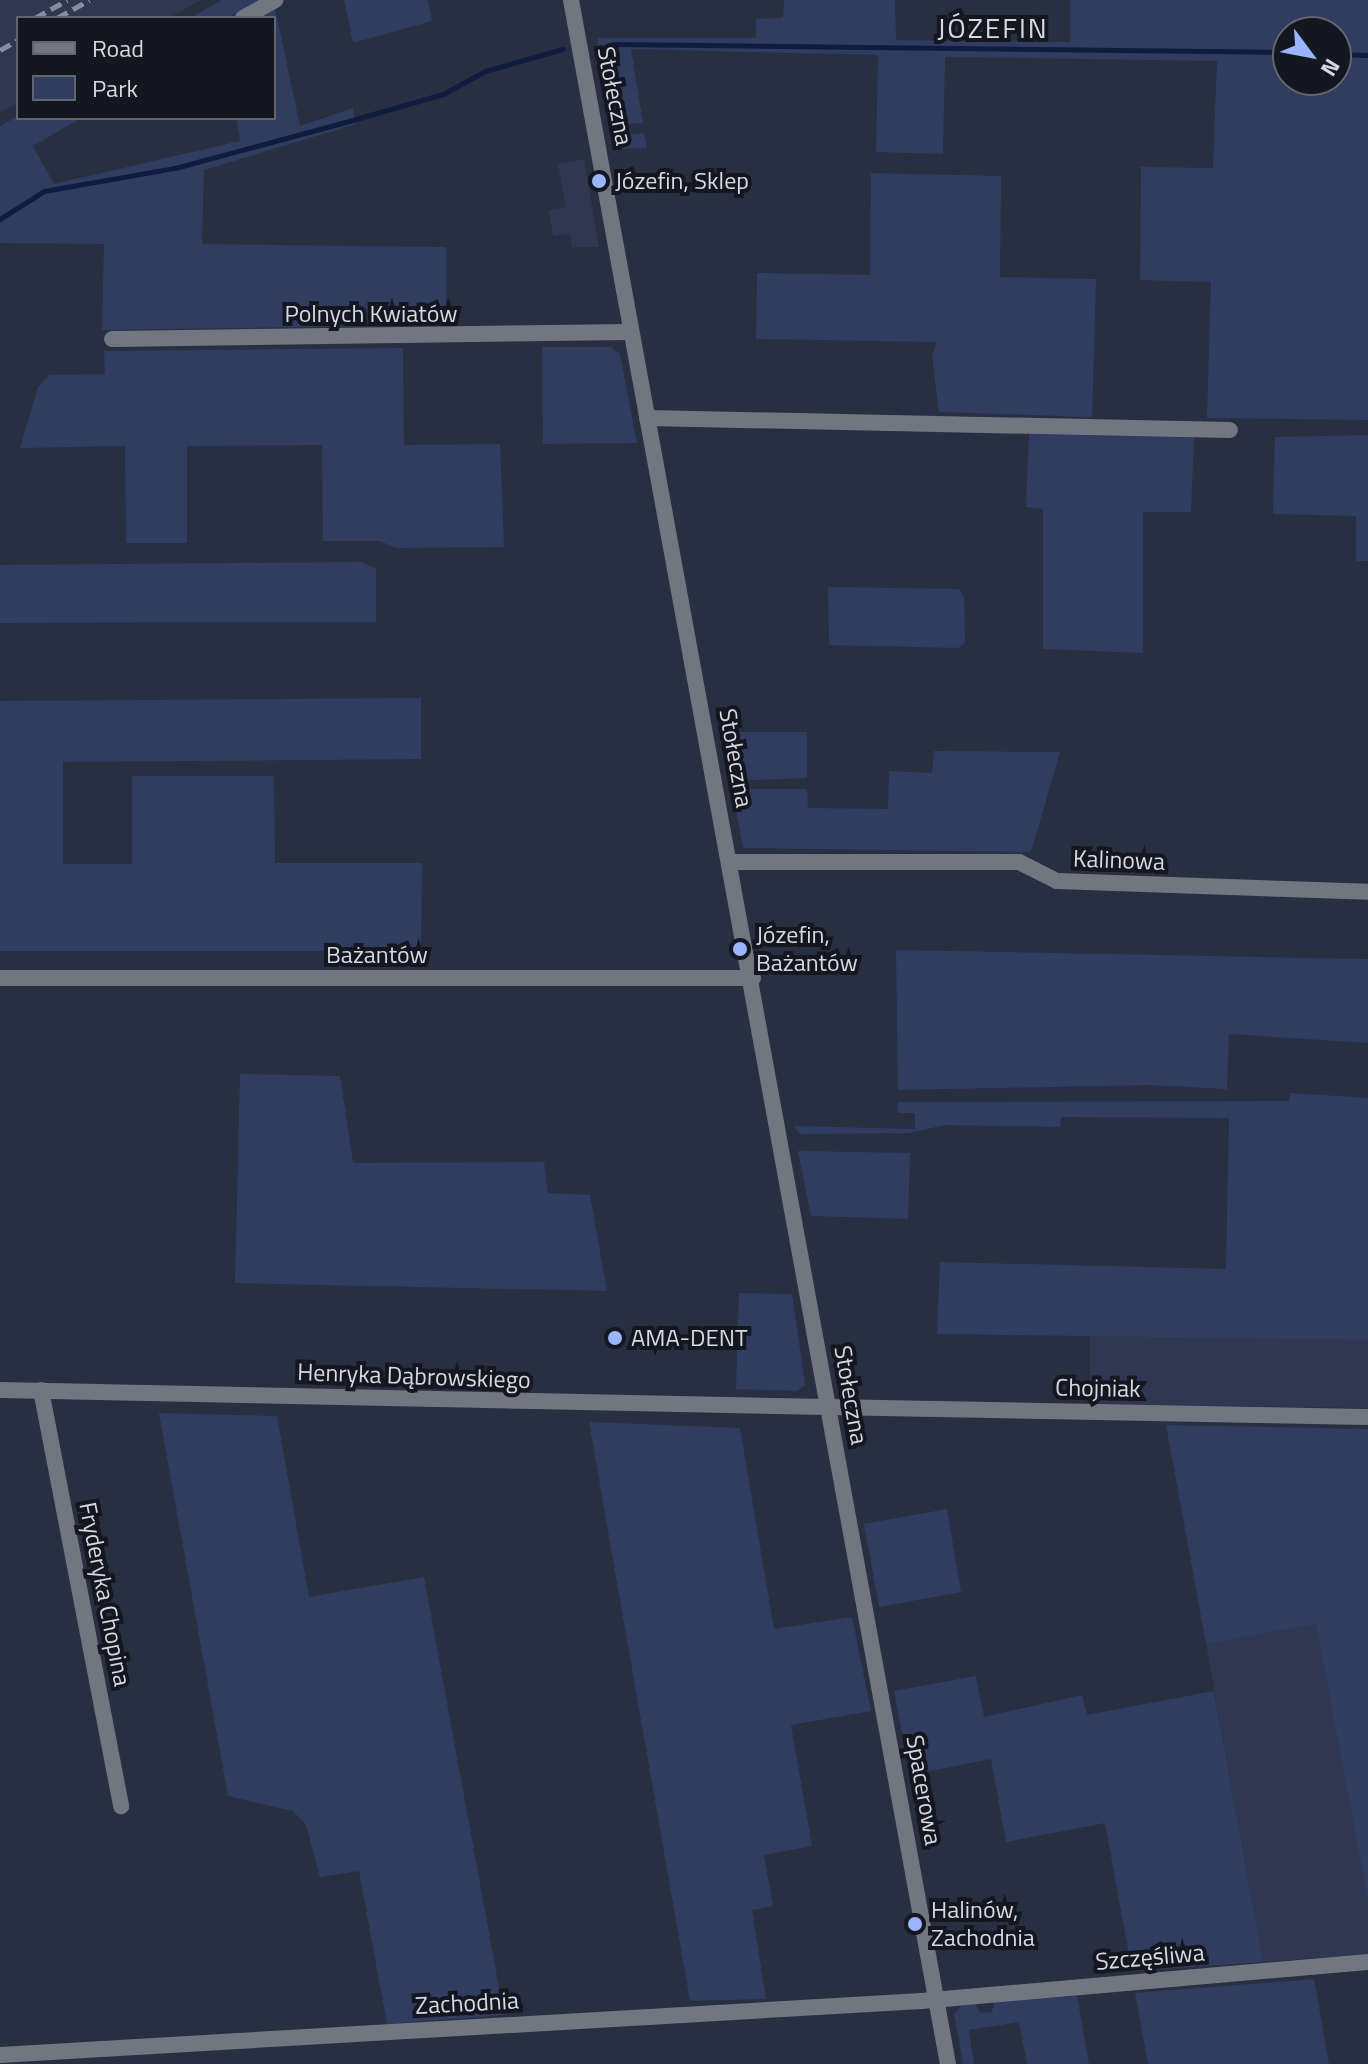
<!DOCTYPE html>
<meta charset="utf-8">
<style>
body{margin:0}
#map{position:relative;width:1368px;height:2064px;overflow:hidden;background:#282f41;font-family:"Titillium Web",sans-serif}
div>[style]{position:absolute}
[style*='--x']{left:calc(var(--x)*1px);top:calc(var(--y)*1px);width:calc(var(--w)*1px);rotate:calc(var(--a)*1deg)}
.built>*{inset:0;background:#2f3850}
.green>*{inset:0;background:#303d61}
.stream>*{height:5px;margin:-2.5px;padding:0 2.5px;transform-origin:2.5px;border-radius:2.5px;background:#101b40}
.minor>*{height:16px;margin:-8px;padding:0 8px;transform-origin:8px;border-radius:8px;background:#727680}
.tertiary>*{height:16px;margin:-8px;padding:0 8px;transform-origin:8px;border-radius:8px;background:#727680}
.rail>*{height:5px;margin-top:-2.5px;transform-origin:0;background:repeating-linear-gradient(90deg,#878d9c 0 12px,transparent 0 18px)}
.dots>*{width:22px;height:22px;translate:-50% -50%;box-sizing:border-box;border:4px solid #141720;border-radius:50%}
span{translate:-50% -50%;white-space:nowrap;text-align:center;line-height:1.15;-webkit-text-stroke:8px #141720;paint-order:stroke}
.street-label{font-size:24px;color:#d4d9e5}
.poi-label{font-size:24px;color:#d4d9e5}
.left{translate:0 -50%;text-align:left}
.quarter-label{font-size:28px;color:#d4d9e5;letter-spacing:2px}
.legend{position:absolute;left:16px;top:16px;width:260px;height:104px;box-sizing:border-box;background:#141720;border:2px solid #61656f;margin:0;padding:10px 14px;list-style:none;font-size:24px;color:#d4d9e5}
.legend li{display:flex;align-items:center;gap:16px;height:40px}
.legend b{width:40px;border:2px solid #61656f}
.north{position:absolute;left:1272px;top:16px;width:80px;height:80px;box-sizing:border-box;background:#141720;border:2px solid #61656f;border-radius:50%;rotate:122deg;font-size:22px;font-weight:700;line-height:32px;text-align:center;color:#d4d9e5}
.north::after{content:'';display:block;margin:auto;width:28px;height:36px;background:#9ab5fd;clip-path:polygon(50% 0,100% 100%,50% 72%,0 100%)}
</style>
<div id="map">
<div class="built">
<i style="clip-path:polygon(0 0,201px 0,169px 18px,18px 18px,18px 103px,0 113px)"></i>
<i style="clip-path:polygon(584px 159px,599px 247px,572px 247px,570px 234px,553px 236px,549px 210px,566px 207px,558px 164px)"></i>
<i style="clip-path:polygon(1090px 1336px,1368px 1340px,1368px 1408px,1090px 1404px)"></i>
<i style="clip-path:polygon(1316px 1624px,1368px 1900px,1368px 1954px,1263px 1962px,1206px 1644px)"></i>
</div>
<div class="green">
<i style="clip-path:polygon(222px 0,259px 0,227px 18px,190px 18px)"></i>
<i style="clip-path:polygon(344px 0,428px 0,432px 21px,353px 43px)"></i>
<i style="clip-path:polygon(evenodd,784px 0,895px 0,896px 40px,1070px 42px,1070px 0,1368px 0,1368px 420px,1207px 418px,1211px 282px,1140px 280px,1141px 167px,1213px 168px,1217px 61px,945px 57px,943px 154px,876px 152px,878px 55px,631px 49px,643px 123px,612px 125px,597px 38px,756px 38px,756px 19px,783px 18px,784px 0,1288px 32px,1336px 32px,1336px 80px,1288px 80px,1288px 32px)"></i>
<i style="clip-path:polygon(275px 8px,300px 126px,353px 108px,356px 124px,204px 170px,202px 244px,446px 247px,446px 325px,102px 330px,104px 244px,0 243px,0 126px,18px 116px,81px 118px,33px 146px,54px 184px,240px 141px,236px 118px,274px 118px,274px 18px,258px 18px)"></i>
<i style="clip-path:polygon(644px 133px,647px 148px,616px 149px,614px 136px)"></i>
<i style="clip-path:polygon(871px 173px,1001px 176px,1000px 277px,1096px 279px,1092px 417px,939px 412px,932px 356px,937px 342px,756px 339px,757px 273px,870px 275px)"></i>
<i style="clip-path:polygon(542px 347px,611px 347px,620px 354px,637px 443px,543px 444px)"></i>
<i style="clip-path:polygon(403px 348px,404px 445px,500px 444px,504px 547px,396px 548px,380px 541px,323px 541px,322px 445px,187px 446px,187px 543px,126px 543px,125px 446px,20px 448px,38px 387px,49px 375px,105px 374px,104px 351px)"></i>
<i style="clip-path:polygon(1029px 433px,1194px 436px,1191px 512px,1143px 512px,1143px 653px,1043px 649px,1043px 509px,1026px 507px)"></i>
<i style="clip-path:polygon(1368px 435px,1368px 561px,1356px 561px,1356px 516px,1273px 514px,1275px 437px)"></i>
<i style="clip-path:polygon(361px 562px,376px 569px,376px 622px,0 623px,0 565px)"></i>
<i style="clip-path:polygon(828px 587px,959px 589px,964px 597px,965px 643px,958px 648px,829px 645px)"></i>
<i style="clip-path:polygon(421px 698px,421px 759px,63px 762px,63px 864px,132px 864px,132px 776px,274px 776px,275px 863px,422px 863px,421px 951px,0 951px,0 701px)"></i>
<i style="clip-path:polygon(721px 732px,807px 732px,807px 778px,730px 781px)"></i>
<i style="clip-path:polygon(934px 751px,1060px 752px,1031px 852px,743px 848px,732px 789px,807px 789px,808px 808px,888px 809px,889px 771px,932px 773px)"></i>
<i style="clip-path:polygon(896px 950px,1368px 959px,1368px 1043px,1229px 1034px,1227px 1089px,1150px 1085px,898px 1090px)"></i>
<i style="clip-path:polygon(240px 1074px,340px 1076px,353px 1163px,544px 1162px,548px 1193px,590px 1195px,607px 1291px,235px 1283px)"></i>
<i style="clip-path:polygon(1290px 1093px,1368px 1098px,1368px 1340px,937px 1334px,940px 1262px,1226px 1269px,1229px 1118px,1061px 1117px,1060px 1127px,945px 1125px,909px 1133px,800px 1134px,794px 1126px,915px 1129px,915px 1113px,898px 1113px,898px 1102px,1289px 1101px)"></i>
<i style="clip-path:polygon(798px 1151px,910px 1153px,908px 1219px,811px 1216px)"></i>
<i style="clip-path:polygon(739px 1293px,792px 1294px,805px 1385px,797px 1391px,736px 1389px)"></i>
<i style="clip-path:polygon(159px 1413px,277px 1416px,309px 1597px,424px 1577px,504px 2015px,387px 2024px,359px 1871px,320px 1877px,306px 1825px,293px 1811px,228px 1796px)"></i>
<i style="clip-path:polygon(589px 1422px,740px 1428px,774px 1629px,852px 1617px,871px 1711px,791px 1725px,812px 1846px,764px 1855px,773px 1906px,752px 1910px,766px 1999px,690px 2001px)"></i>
<i style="clip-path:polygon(1166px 1425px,1368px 1429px,1368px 1901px,1316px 1624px,1206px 1644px)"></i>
<i style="clip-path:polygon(947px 1509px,961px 1592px,879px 1607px,864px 1524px)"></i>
<i style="clip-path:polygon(976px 1676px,984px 1717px,1082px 1695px,1087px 1715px,1214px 1691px,1263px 1962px,1132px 1971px,1105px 1823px,1006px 1842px,991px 1759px,910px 1775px,894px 1691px)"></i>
<i style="clip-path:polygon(1314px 1979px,1329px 2064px,1148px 2064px,1135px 1993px)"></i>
<i style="clip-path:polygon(1077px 1996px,1089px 2064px,1027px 2064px,1019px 2022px,969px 2030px,974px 2064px,963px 2064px,954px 2014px,963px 2004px,975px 2003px,980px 2013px,992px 2012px,994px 2002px)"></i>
</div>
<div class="stream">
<i style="--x:613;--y:44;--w:675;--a:0.68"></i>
<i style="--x:1336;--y:54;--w:32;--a:2"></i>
<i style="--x:0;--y:219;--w:52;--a:-32.5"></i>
<i style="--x:44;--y:191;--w:133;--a:-10"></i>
<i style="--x:175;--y:168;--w:188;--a:-15.1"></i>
<i style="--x:356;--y:119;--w:91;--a:-16"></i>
<i style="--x:443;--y:94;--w:48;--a:-28.7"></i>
<i style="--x:485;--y:71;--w:81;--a:-15.8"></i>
</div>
<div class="minor">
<i style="--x:243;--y:18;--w:37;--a:-29"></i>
<i style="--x:112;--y:339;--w:517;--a:-0.78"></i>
<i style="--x:647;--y:418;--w:583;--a:1.18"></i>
<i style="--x:730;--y:862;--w:289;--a:0"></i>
<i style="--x:1019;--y:862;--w:42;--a:26.6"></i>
<i style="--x:1057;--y:881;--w:311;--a:2"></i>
<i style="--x:0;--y:978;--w:753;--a:0"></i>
<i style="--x:41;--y:1390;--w:424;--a:79.1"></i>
<i style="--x:827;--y:1407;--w:541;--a:1.06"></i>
<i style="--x:0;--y:2055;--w:923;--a:-3.36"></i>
<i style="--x:921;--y:2001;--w:449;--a:-5"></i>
</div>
<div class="tertiary">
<i style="--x:571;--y:0;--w:2098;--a:79.65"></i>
<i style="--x:0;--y:1390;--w:827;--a:1.18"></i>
</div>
<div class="rail">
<i style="--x:35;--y:18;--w:37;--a:-29"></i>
<i style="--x:57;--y:18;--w:37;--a:-29"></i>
<i style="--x:0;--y:50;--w:21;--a:-29"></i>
</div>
<div class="dots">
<i style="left:599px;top:181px;background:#9ab5fd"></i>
<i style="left:740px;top:949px;background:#9ab5fd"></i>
<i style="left:615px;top:1338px;background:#9ab5fd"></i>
<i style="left:915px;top:1924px;background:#9ab5fd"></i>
</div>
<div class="street-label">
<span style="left:615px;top:96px;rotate:79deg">Stołeczna</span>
<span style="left:371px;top:314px">Polnych Kwiatów</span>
<span style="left:736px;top:758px;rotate:80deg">Stołeczna</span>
<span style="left:1119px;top:860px;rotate:2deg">Kalinowa</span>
<span style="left:377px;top:955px">Bażantów</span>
<span style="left:414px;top:1376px;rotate:2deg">Henryka Dąbrowskiego</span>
<span style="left:1098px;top:1388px;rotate:1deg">Chojniak</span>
<span style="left:851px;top:1395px;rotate:80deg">Stołeczna</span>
<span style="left:105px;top:1594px;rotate:79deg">Fryderyka Chopina</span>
<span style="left:924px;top:1790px;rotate:80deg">Spacerowa</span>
<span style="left:1150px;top:1957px;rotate:-5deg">Szczęśliwa</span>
<span style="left:467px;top:2003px;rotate:-3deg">Zachodnia</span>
</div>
<div class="poi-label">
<span class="left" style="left:615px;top:181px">Józefin, Sklep</span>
<span class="left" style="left:756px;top:949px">Józefin,<br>Bażantów</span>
<span class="left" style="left:631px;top:1338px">AMA-DENT</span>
<span class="left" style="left:931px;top:1924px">Halinów,<br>Zachodnia</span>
</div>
<div class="quarter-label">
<span style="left:993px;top:28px">JÓZEFIN</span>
</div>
<ul class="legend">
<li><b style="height:10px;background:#727680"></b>Road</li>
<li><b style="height:22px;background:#303d61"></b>Park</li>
</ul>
<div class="north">N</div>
</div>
